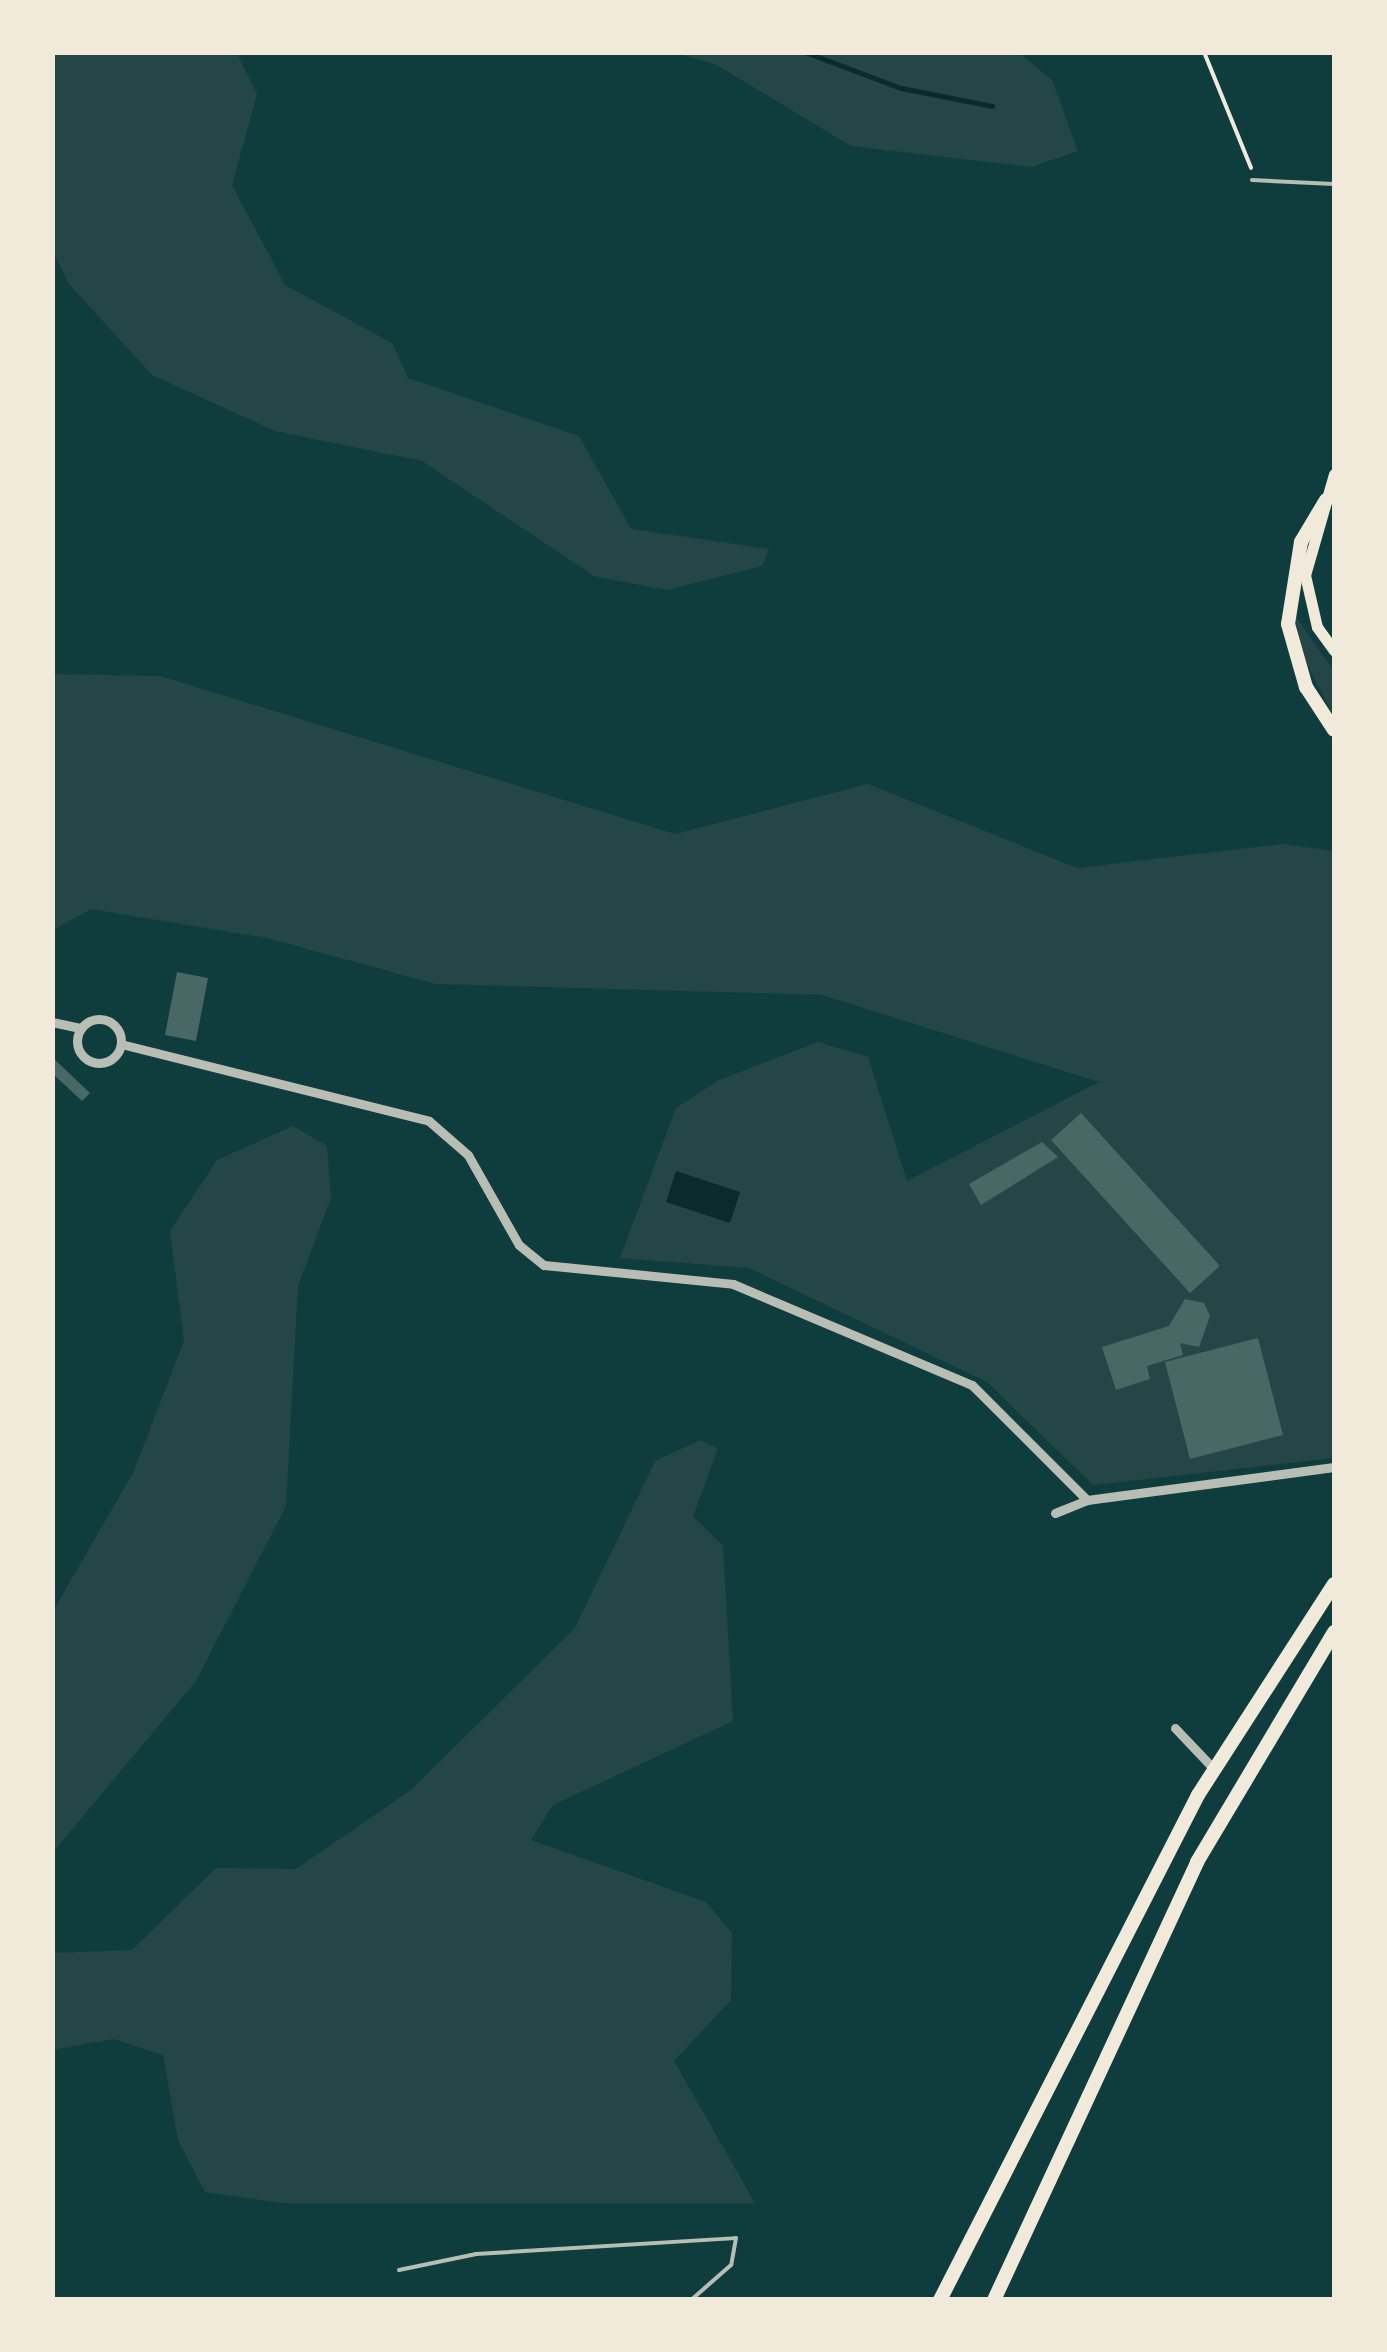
<!DOCTYPE html>
<style>
body{margin:0}
#map{position:relative;width:1387px;height:2352px;overflow:hidden;background:#0f3d3e;font-family:"Exo 2",sans-serif}
div>[style]{position:absolute}
[style*='--x']{left:calc(var(--x)*1px);top:calc(var(--y)*1px);width:calc(var(--w)*1px);rotate:calc(var(--a)*1deg)}
.green>*{inset:0;background:#244646}
.water>*{inset:0;background:#0a2a2b}
.stream>*{height:5px;margin:-2.5px;padding:0 2.5px;transform-origin:2.5px;border-radius:2.5px;background:#0a2a2b}
.building>*{inset:0;background:#486865}
.path>*{height:4px;margin:-2px;padding:0 2px;transform-origin:2px;border-radius:2px;background:#f1e9da}
.service>*{height:4px;margin:-2px;padding:0 2px;transform-origin:2px;border-radius:2px;background:#b8beb3}
.minor>*{height:9px;margin:-4.5px;padding:0 4.5px;transform-origin:4.5px;border-radius:4.5px;background:#b8beb3}
.minor>.ring{margin:-4.5px;padding:0;box-sizing:content-box;background:none;border:9px solid #b8beb3;border-radius:50%}
.secondary>*{height:11px;margin:-5.5px;padding:0 5.5px;transform-origin:5.5px;border-radius:5.5px;background:#f1e9da}
.trunk>*{height:14px;margin:-7px;padding:0 7px;transform-origin:7px;border-radius:7px;background:#f1e9da}
span{translate:-50% -50%;white-space:nowrap;text-align:center;line-height:1.15;-webkit-text-stroke:8px #f1e9da;paint-order:stroke}
.frame{position:absolute;inset:0;border:55px solid #f1e9da;pointer-events:none}
</style>
<div id="map">
<div class="green">
<i style="clip-path:polygon(53px 52px,237px 53px,257px 94px,232px 185px,285px 285px,392px 343px,408px 378px,579px 436px,631px 529px,769px 549px,762px 566px,666px 590px,594px 576px,422px 461px,275px 431px,152px 375px,69px 284px,53px 252px)"></i>
<i style="clip-path:polygon(676px 53px,1019px 53px,1052px 80px,1078px 151px,1031px 167px,851px 146px,715px 64px)"></i>
<i style="clip-path:polygon(1294px 614px,1334px 671px,1334px 717px,1303px 656px)"></i>
<i style="clip-path:polygon(53px 674px,160px 676px,675px 834px,868px 784px,1077px 868px,1283px 844px,1334px 851px,1334px 1458px,1093px 1485px,987px 1382px,749px 1268px,620px 1258px,676px 1108px,719px 1080px,818px 1042px,868px 1057px,907px 1181px,1099px 1082px,822px 995px,436px 984px,267px 938px,91px 909px,53px 930px)"></i>
<i style="clip-path:polygon(293px 1126px,327px 1146px,331px 1198px,298px 1286px,286px 1506px,196px 1681px,53px 1852px,53px 1611px,133px 1473px,184px 1341px,170px 1231px,217px 1160px)"></i>
<i style="clip-path:polygon(700px 1440px,718px 1449px,693px 1516px,723px 1546px,733px 1721px,553px 1805px,531px 1840px,706px 1902px,732px 1933px,731px 2000px,674px 2061px,755px 2203px,282px 2203px,205px 2192px,178px 2140px,163px 2055px,113px 2039px,53px 2050px,53px 1953px,132px 1950px,216px 1868px,296px 1869px,411px 1790px,575px 1628px,655px 1461px)"></i>
</div>
<div class="water">
<i style="clip-path:polygon(676px 1171px,740px 1192px,730px 1223px,666px 1202px)"></i>
</div>
<div class="stream">
<i style="--x:805;--y:52;--w:103;--a:20.6"></i>
<i style="--x:901;--y:88;--w:93;--a:11.2"></i>
</div>
<div class="building">
<i style="clip-path:polygon(177px 972px,208px 978px,196px 1041px,165px 1035px)"></i>
<i style="clip-path:polygon(52px 1057px,90px 1093px,82px 1101px,52px 1073px)"></i>
<i style="clip-path:polygon(1081px 1113px,1220px 1266px,1190px 1293px,1051px 1140px)"></i>
<i style="clip-path:polygon(1042px 1142px,1058px 1157px,981px 1205px,969px 1184px)"></i>
<i style="clip-path:polygon(1185px 1299px,1204px 1303px,1210px 1316px,1199px 1347px,1180px 1343px,1183px 1355px,1147px 1366px,1150px 1379px,1116px 1390px,1102px 1347px,1169px 1326px)"></i>
<i style="clip-path:polygon(1258px 1338px,1283px 1435px,1190px 1459px,1165px 1362px)"></i>
</div>
<div class="path">
<i style="--x:1204;--y:52;--w:125;--a:67.9"></i>
</div>
<div class="service">
<i style="--x:1252;--y:180;--w:82;--a:2.8"></i>
<i style="--x:399;--y:2270;--w:79;--a:-11.7"></i>
<i style="--x:476;--y:2254;--w:260;--a:-3.5"></i>
<i style="--x:736;--y:2238;--w:27;--a:100"></i>
<i style="--x:731;--y:2265;--w:53;--a:138.8"></i>
</div>
<div class="minor">
<i class="ring" style="left:77px;top:1019px;width:35px;height:35px"></i>
<i style="--x:52;--y:1022;--w:30;--a:12"></i>
<i style="--x:121;--y:1044;--w:317;--a:14"></i>
<i style="--x:429;--y:1121;--w:52;--a:41.1"></i>
<i style="--x:468;--y:1155;--w:103;--a:60.5"></i>
<i style="--x:519;--y:1245;--w:32;--a:39"></i>
<i style="--x:544;--y:1265;--w:190;--a:5.7"></i>
<i style="--x:733;--y:1284;--w:259;--a:22.9"></i>
<i style="--x:972;--y:1385;--w:163;--a:45"></i>
<i style="--x:1055;--y:1513;--w:35;--a:-22"></i>
<i style="--x:1087;--y:1500;--w:249;--a:-7.6"></i>
<i style="--x:1175;--y:1728;--w:55;--a:46.5"></i>
</div>
<div class="secondary">
<i style="--x:1334;--y:474;--w:105;--a:106"></i>
<i style="--x:1305;--y:575;--w:53;--a:77"></i>
<i style="--x:1317;--y:627;--w:29;--a:54"></i>
</div>
<div class="trunk">
<i style="--x:1326;--y:500;--w:49;--a:120.8"></i>
<i style="--x:1301;--y:542;--w:83;--a:99"></i>
<i style="--x:1288;--y:624;--w:66;--a:74.1"></i>
<i style="--x:1306;--y:687;--w:51;--a:56.9"></i>
<i style="--x:940;--y:2300;--w:567;--a:-62.94"></i>
<i style="--x:1198;--y:1795;--w:251;--a:-57.2"></i>
<i style="--x:994;--y:2300;--w:483;--a:-65.1"></i>
<i style="--x:1197;--y:1862;--w:268;--a:-59.2"></i>
</div>
<div class="frame"></div>
</div>
